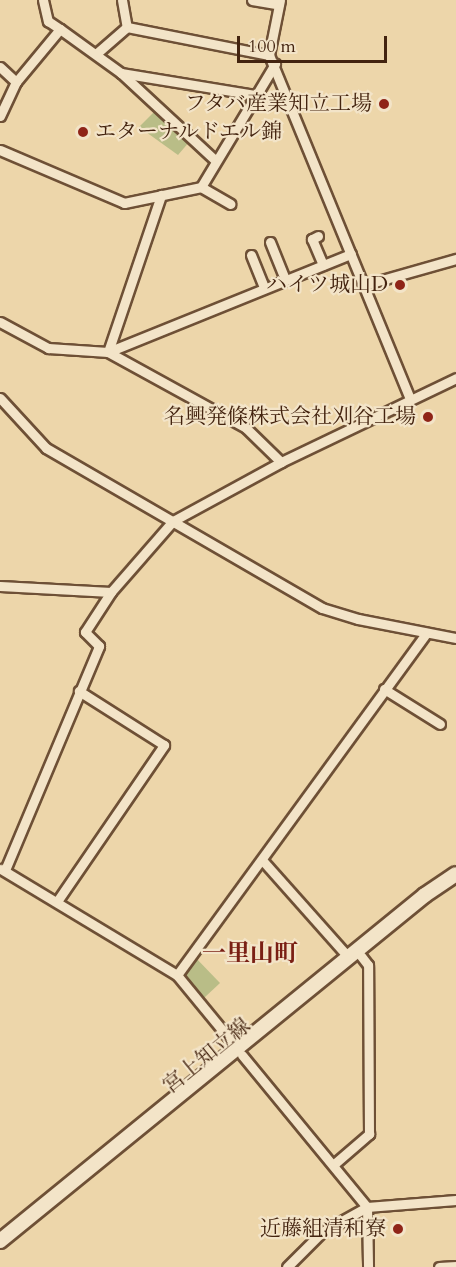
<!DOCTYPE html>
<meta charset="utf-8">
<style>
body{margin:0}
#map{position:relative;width:456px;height:1267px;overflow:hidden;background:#edd6aa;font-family:Cardo,"Noto Serif JP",serif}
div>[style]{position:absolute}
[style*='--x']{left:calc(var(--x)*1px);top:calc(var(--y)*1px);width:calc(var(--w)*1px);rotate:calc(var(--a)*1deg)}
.green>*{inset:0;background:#b9bd87}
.roads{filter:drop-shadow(2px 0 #6e5036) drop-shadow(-2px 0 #6e5036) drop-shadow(0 2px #6e5036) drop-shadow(0 -2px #6e5036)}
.minor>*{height:9px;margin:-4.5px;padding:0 4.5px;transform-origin:4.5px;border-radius:4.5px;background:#f3e4c8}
.secondary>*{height:14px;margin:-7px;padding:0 7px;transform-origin:7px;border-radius:7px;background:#f3e4c8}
.dots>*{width:16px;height:16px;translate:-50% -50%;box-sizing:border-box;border:3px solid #f3e4c8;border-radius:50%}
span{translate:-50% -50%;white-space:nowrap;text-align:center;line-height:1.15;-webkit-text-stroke:4.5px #f3e4c8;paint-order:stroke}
.poi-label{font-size:21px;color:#43230f}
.right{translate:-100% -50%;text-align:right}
.left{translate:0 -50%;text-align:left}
.street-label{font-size:21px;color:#43230f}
.quarter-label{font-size:24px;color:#7a1f14;font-weight:700}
.scale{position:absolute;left:237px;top:36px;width:150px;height:27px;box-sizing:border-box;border:3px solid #43230f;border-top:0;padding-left:8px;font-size:18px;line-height:21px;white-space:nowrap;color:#43230f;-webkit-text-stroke:4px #f3e4c8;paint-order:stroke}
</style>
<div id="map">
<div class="green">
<i style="clip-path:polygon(157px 109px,190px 141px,178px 155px,139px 127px)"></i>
<i style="clip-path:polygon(193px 955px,220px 983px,204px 998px,180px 972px)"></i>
</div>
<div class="roads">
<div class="minor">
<i style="--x:43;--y:0;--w:22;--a:77"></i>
<i style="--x:48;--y:21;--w:14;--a:34"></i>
<i style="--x:122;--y:0;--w:27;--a:80"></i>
<i style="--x:252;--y:0;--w:27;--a:10"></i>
<i style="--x:280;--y:0;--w:56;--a:101.3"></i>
<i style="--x:269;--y:55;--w:372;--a:67.7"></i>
<i style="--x:127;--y:27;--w:145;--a:11.2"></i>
<i style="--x:97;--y:53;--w:40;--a:-41"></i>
<i style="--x:0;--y:67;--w:22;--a:43"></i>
<i style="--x:121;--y:73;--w:137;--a:9.3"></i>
<i style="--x:0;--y:116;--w:38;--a:-65"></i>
<i style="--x:16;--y:82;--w:69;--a:-50.3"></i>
<i style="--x:60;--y:29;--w:75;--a:35.8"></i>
<i style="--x:121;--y:73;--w:128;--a:42.8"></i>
<i style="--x:0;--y:150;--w:135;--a:23.1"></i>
<i style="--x:124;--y:203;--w:79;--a:-11.7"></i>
<i style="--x:201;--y:187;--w:144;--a:-59"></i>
<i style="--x:201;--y:187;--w:34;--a:30"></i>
<i style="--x:318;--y:236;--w:7;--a:153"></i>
<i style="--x:312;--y:239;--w:28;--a:67"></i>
<i style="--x:270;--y:242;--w:40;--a:68"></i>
<i style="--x:251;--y:255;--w:35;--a:68"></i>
<i style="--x:364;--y:285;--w:96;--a:-15.8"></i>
<i style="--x:0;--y:322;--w:55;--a:28.4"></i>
<i style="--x:48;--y:348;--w:60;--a:3.8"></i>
<i style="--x:108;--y:352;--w:158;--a:28.8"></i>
<i style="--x:246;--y:428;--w:49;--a:44.2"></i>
<i style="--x:108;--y:352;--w:262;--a:-22"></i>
<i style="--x:108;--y:352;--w:166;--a:-71.3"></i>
<i style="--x:0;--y:398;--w:68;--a:47.4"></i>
<i style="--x:46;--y:448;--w:319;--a:30.1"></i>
<i style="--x:322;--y:608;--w:38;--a:17"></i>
<i style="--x:358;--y:619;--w:100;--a:11"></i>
<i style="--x:0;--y:586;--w:111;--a:3.1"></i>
<i style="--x:384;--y:689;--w:66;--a:32"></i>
<i style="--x:263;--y:861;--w:130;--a:48.4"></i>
<i style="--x:1;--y:869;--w:205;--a:31.1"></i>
<i style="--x:177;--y:975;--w:94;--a:50.6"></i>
<i style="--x:5;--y:870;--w:243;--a:-67.2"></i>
<i style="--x:99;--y:646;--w:20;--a:-135"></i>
<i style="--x:85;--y:632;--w:48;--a:-57"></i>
<i style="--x:111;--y:592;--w:94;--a:-48.9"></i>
<i style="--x:173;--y:521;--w:123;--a:-28.6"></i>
<i style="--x:281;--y:462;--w:194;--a:-25.6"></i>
<i style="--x:58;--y:900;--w:188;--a:-55.6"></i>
<i style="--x:164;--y:745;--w:101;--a:-147.6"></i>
<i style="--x:177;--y:975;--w:423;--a:-53.9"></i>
<i style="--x:242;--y:1055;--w:197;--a:50.6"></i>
<i style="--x:367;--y:1207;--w:89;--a:-4.5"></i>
<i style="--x:333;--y:1165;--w:48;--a:-40.7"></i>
<i style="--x:369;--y:1134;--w:169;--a:-90.3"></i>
<i style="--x:368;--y:965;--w:11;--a:-128"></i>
<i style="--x:287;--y:1267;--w:49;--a:-45"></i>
<i style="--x:322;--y:1232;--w:51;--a:-29.1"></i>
<i style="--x:367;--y:1207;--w:60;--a:89"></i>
<i style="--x:439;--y:1267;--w:17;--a:-3"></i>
</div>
<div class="secondary">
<i style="--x:0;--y:1241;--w:548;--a:-39.15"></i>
<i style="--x:425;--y:895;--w:37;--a:-34"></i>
</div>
</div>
<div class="dots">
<i style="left:384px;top:104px;background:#8f2418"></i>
<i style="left:83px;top:132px;background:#8f2418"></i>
<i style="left:400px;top:285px;background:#8f2418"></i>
<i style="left:428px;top:417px;background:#8f2418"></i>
<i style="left:398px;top:1229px;background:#8f2418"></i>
</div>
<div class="poi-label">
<span class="right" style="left:372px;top:104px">フタバ産業知立工場</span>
<span class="left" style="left:95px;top:132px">エターナルドエル錦</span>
<span class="right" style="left:388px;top:285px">ハイツ城山D</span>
<span class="right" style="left:416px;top:417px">名興発條株式会社刈谷工場</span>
<span class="right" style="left:386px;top:1229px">近藤組清和寮</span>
</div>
<div class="street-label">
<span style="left:207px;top:1056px;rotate:-39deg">宮上知立線</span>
</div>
<div class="quarter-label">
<span style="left:250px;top:954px">一里山町</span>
</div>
<div class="scale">100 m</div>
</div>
